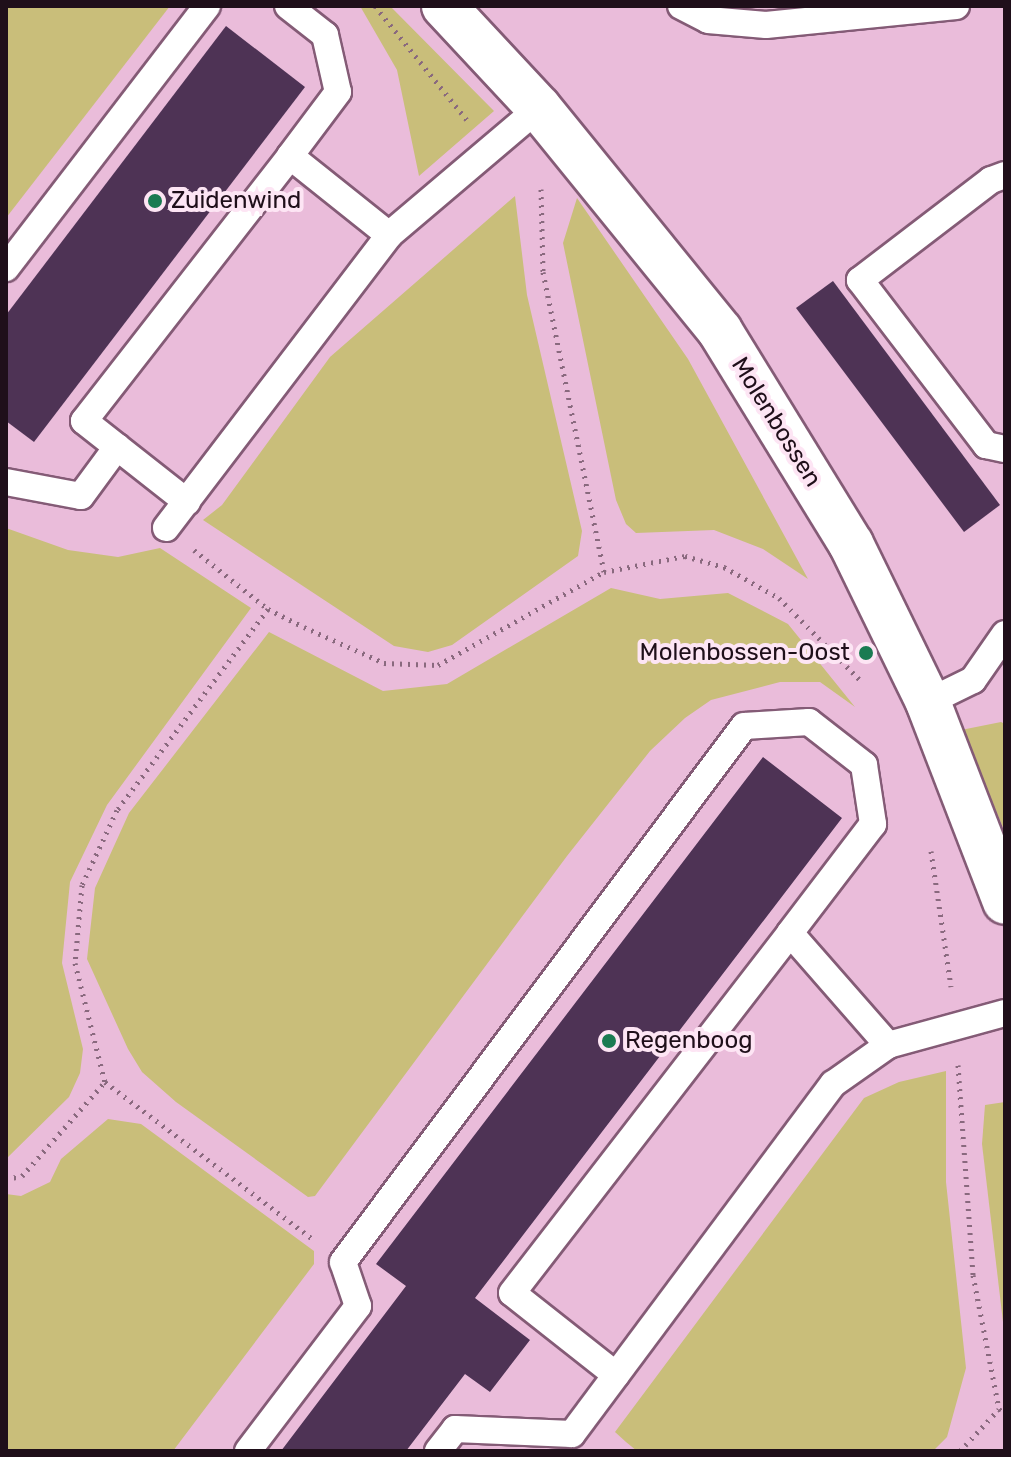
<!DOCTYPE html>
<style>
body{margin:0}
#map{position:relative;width:1011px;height:1457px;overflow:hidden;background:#eabcda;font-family:Rubik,sans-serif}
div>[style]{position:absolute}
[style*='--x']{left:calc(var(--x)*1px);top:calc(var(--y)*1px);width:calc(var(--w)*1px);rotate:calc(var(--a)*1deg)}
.green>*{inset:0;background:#c9be7a}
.building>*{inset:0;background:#4e3355}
.path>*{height:5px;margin-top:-2.5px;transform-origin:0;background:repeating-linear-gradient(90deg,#89697e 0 2px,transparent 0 8px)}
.roads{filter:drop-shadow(2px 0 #845b76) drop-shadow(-2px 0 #845b76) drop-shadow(0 2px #845b76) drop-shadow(0 -2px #845b76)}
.lane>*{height:26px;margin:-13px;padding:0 13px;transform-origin:13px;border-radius:13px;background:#fff}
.street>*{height:44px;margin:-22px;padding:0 22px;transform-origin:22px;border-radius:22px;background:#fff}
.dots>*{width:22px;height:22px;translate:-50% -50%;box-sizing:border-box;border:4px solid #fde5f4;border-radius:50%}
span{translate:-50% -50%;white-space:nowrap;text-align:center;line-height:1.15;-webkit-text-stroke:8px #fde5f4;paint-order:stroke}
.poi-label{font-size:24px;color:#1f0f1a}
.left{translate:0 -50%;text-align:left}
.right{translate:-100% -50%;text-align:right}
.street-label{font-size:24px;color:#1f0f1a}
.frame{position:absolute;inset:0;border:8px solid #1f0f1a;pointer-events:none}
</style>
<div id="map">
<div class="green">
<i style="clip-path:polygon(6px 6px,170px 6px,6px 218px)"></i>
<i style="clip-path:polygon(360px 6px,390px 6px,494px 111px,419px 176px,397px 70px)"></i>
<i style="clip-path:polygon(515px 196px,527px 295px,582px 531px,578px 556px,452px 645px,428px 652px,394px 646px,203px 520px,222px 505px,330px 357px)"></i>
<i style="clip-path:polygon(577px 198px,688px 359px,808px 579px,763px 549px,714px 530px,636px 533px,626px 524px,616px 500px,563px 243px)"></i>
<i style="clip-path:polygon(6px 528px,68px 550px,118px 557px,160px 548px,251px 608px,107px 805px,70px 882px,62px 963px,83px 1049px,80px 1073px,69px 1097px,6px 1159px)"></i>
<i style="clip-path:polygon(611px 588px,660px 599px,728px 593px,788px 624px,855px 707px,820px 682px,780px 682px,711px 700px,685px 718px,650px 751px,567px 856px,315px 1196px,308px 1197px,176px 1102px,142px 1072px,128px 1049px,87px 959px,95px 888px,129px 813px,269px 632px,383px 691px,447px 684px)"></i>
<i style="clip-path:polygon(1001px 722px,1005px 724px,1005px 832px,961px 730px)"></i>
<i style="clip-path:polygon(946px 1071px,946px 1182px,966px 1368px,947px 1437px,933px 1451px,637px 1451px,626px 1442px,615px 1432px,864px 1098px,899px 1082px)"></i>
<i style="clip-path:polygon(1005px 1102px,1005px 1339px,982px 1144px,985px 1105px)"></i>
<i style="clip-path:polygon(108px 1119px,141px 1124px,314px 1251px,314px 1264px,173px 1451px,6px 1451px,6px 1194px,21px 1196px,50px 1182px,61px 1159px)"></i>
</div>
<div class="building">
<i style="clip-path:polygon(226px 26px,305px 87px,34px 442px,6px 421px,6px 315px)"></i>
<i style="clip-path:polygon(833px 281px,1000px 505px,964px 532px,796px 308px)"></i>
<i style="clip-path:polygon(763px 757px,842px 818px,475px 1298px,530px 1340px,490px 1392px,465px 1374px,406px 1451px,281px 1451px,406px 1286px,376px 1264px)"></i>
</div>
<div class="path">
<i style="--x:375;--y:6;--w:146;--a:51.1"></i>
<i style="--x:541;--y:189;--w:83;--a:88.6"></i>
<i style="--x:543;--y:272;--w:306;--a:78.5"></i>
<i style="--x:194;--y:550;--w:95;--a:38.6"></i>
<i style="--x:268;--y:609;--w:40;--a:26.6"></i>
<i style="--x:304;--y:627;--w:88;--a:24.2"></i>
<i style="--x:384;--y:663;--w:54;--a:2.1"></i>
<i style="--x:438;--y:665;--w:190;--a:-29.3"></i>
<i style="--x:604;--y:572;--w:83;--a:-11.2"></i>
<i style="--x:685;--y:556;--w:41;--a:15.8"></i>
<i style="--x:724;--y:567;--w:63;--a:29.4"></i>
<i style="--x:779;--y:598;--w:117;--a:45.3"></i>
<i style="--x:268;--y:609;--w:251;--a:126.9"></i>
<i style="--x:117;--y:810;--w:83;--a:115"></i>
<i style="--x:82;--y:885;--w:78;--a:95.1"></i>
<i style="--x:75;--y:963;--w:123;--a:75.9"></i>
<i style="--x:105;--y:1082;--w:262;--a:37.1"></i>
<i style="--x:931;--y:851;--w:137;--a:81.6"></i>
<i style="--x:958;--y:1065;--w:211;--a:85.9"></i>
<i style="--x:973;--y:1275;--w:136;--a:79"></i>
<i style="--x:999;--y:1409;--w:8;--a:40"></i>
<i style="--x:6;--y:1179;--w:16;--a:-11"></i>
<i style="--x:22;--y:1176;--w:125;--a:-48.6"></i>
<i style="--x:960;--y:1451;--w:57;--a:-47.1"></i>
</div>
<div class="roads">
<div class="lane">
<i style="--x:288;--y:6;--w:47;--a:38.1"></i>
<i style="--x:325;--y:35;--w:58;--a:77.2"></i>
<i style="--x:338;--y:92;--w:80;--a:126.9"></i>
<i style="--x:290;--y:156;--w:127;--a:38.6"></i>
<i style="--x:681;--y:6;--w:30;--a:27"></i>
<i style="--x:708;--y:20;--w:58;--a:4.9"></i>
<i style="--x:766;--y:25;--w:191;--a:-5.7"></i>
<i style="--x:1005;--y:175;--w:15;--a:160"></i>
<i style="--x:991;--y:180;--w:165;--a:142.6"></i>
<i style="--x:860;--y:280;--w:208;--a:52.6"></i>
<i style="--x:986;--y:445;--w:19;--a:12"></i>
<i style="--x:6;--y:268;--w:330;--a:-52.5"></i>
<i style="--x:6;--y:482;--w:76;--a:10.6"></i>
<i style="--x:81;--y:496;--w:61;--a:-53.7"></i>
<i style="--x:187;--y:502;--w:131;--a:-141.8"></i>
<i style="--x:84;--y:421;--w:336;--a:-52.1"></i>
<i style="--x:166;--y:528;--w:368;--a:-52.7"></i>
<i style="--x:389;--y:235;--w:197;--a:-40.3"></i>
<i style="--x:928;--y:702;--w:50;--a:-26.1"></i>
<i style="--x:973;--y:680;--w:56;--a:-55.2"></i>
<i style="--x:616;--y:1375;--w:132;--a:-141.7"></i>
<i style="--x:512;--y:1293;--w:455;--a:-52.3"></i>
<i style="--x:248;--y:1451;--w:182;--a:-52.8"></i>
<i style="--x:358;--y:1306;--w:46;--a:-108.8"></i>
<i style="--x:343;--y:1262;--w:669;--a:-53.2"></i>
<i style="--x:744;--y:726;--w:65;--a:-3.5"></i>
<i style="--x:809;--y:722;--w:70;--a:38"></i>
<i style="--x:864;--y:765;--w:60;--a:81.3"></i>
<i style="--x:873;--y:824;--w:137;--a:127.3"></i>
<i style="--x:790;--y:933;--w:149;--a:48.8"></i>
<i style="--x:438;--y:1451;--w:28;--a:-52"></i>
<i style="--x:455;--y:1429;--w:117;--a:2.4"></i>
<i style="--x:572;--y:1434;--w:437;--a:-53.3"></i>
<i style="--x:833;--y:1084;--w:67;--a:-35.3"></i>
<i style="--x:888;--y:1045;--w:121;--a:-15.3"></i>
</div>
<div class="street">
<i style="--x:444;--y:6;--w:139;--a:47"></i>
<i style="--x:539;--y:108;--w:287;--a:50.9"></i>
<i style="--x:720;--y:331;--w:250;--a:58.4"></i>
<i style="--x:851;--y:544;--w:176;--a:64"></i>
<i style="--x:928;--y:702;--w:214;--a:68.9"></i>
</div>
</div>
<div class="dots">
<i style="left:155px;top:201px;background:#1b7b52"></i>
<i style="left:866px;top:653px;background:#1b7b52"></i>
<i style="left:609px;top:1041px;background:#1b7b52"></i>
</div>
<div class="poi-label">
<span class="left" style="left:171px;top:201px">Zuidenwind</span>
<span class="right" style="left:850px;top:653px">Molenbossen-Oost</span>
<span class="left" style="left:625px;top:1041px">Regenboog</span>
</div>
<div class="street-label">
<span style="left:776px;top:422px;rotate:58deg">Molenbossen</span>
</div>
<div class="frame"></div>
</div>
